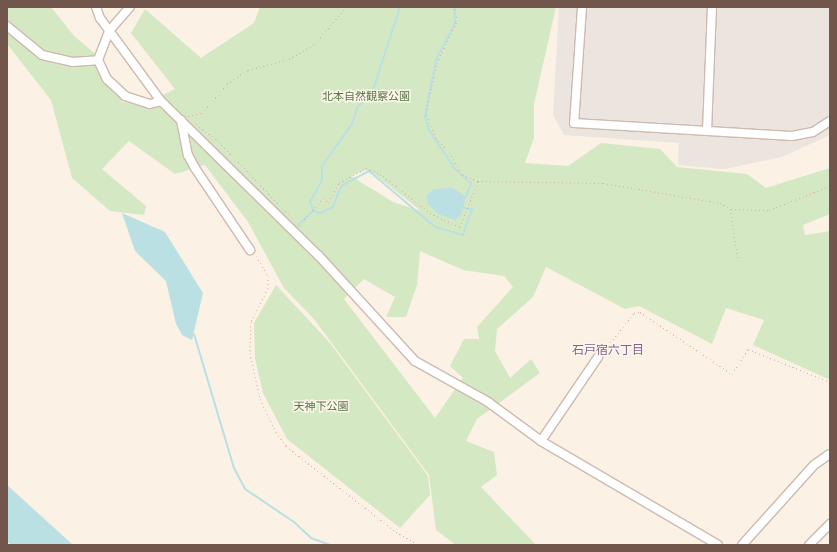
<!DOCTYPE html>
<meta charset="utf-8">
<style>
body{margin:0}
#map{position:relative;width:837px;height:552px;overflow:hidden;background:#fbf1e5;font-family:"Varela Round","Noto Sans JP",sans-serif}
div>[style]{position:absolute}
[style*='--x']{left:calc(var(--x)*1px);top:calc(var(--y)*1px);width:calc(var(--w)*1px);rotate:calc(var(--a)*1deg)}
.industrial>*{inset:0;background:#ebe4df}
.green>*{inset:0;background:#d5e8c4}
.water>*{inset:0;background:#bae0e3}
.stream>*{height:2px;margin:-1px;padding:0 1px;transform-origin:1px;border-radius:1px;background:#bae0e3}
.path>*{height:1px;margin-top:-0.5px;transform-origin:0;background:repeating-linear-gradient(90deg,#d4b1a1 0 1px,transparent 0 4px)}
.roads{filter:drop-shadow(1px 0 #cebaaf) drop-shadow(-1px 0 #cebaaf) drop-shadow(0 1px #cebaaf) drop-shadow(0 -1px #cebaaf)}
.minor>*{height:8px;margin:-4px;padding:0 4px;transform-origin:4px;border-radius:4px;background:#fff}
span{translate:-50% -50%;white-space:nowrap;text-align:center;line-height:1.15;-webkit-text-stroke:3px #fef5eb;paint-order:stroke}
.park-label{font-size:11px;color:#577844}
.neighbourhood-label{font-size:12px;color:#7d638e}
.frame{position:absolute;inset:0;border:8px solid #72564b;pointer-events:none}
</style>
<div id="map">
<div class="industrial">
<i style="clip-path:polygon(559px 7px,830px 7px,830px 135px,782px 157px,724px 169px,678px 165px,679px 143px,564px 135px,553px 115px)"></i>
</div>
<div class="green">
<i style="clip-path:polygon(evenodd,7px 7px,51px 7px,74px 36px,100px 58px,122px 102px,144px 104px,175px 89px,131px 33px,145px 9px,201px 58px,254px 23px,260px 7px,556px 7px,534px 104px,534px 138px,525px 163px,568px 166px,601px 143px,660px 149px,677px 167px,747px 174px,766px 188px,830px 168px,830px 214px,803px 225px,805px 235px,830px 231px,830px 380px,753px 345px,764px 320px,726px 308px,712px 344px,639px 306px,625px 309px,546px 267px,533px 297px,497px 329px,495px 351px,510px 378px,531px 359px,540px 373px,477px 419px,466px 441px,494px 452px,497px 475px,481px 487px,536px 545px,456px 545px,436px 530px,429px 475px,314px 319px,284px 288px,248px 222px,205px 165px,175px 174px,129px 141px,102px 169px,146px 206px,144px 215px,110px 211px,72px 178px,51px 100px,7px 44px,7px 7px,366px 170px,372px 172px,421px 211px,393px 202px,351px 176px,366px 170px,7px 7px,420px 251px,463px 270px,504px 276px,513px 287px,477px 327px,479px 339px,464px 339px,450px 366px,463px 378px,435px 418px,344px 299px,364px 279px,395px 297px,386px 317px,406px 317px,417px 285px,420px 251px)"></i>
<i style="clip-path:polygon(276px 285px,330px 343px,428px 476px,430px 495px,400px 528px,287px 439px,263px 393px,255px 359px,254px 323px)"></i>
</div>
<div class="water">
<i style="clip-path:polygon(453px 188px,466px 197px,461px 215px,455px 220px,438px 214px,428px 204px,426px 196px,434px 189px)"></i>
<i style="clip-path:polygon(122px 213px,165px 232px,203px 293px,192px 340px,182px 335px,176px 324px,166px 281px,135px 251px)"></i>
<i style="clip-path:polygon(7px 485px,73px 545px,12px 545px,7px 542px)"></i>
</div>
<div class="stream">
<i style="--x:454;--y:7;--w:16;--a:86"></i>
<i style="--x:455;--y:23;--w:42;--a:117.2"></i>
<i style="--x:436;--y:60;--w:57;--a:101.1"></i>
<i style="--x:425;--y:116;--w:15;--a:74"></i>
<i style="--x:429;--y:130;--w:47;--a:56.3"></i>
<i style="--x:455;--y:169;--w:21;--a:41"></i>
<i style="--x:471;--y:183;--w:15;--a:110"></i>
<i style="--x:314;--y:210;--w:9;--a:-117"></i>
<i style="--x:310;--y:202;--w:25;--a:-61"></i>
<i style="--x:322;--y:180;--w:14;--a:-90"></i>
<i style="--x:322;--y:166;--w:52;--a:-54.5"></i>
<i style="--x:352;--y:124;--w:17;--a:-73"></i>
<i style="--x:357;--y:108;--w:24;--a:-48"></i>
<i style="--x:373;--y:90;--w:87;--a:-72"></i>
<i style="--x:298;--y:225;--w:21;--a:-43"></i>
<i style="--x:313;--y:211;--w:8;--a:14"></i>
<i style="--x:321;--y:213;--w:13;--a:-27"></i>
<i style="--x:333;--y:207;--w:22;--a:-69"></i>
<i style="--x:341;--y:186;--w:32;--a:-28"></i>
<i style="--x:369;--y:171;--w:87;--a:40.3"></i>
<i style="--x:435;--y:227;--w:29;--a:16"></i>
<i style="--x:463;--y:235;--w:28;--a:-71"></i>
<i style="--x:472;--y:209;--w:8;--a:-173"></i>
<i style="--x:194;--y:334;--w:140;--a:73.4"></i>
<i style="--x:234;--y:468;--w:24;--a:62"></i>
<i style="--x:245;--y:489;--w:59;--a:34"></i>
<i style="--x:294;--y:522;--w:23;--a:43"></i>
<i style="--x:311;--y:538;--w:20;--a:20"></i>
</div>
<div class="path">
<i style="--x:188;--y:116;--w:14;--a:-12"></i>
<i style="--x:202;--y:113;--w:38;--a:-49"></i>
<i style="--x:227;--y:84;--w:25;--a:-34"></i>
<i style="--x:248;--y:70;--w:42;--a:-15"></i>
<i style="--x:289;--y:59;--w:30;--a:-30"></i>
<i style="--x:315;--y:44;--w:48;--a:-50"></i>
<i style="--x:196;--y:124;--w:25;--a:37"></i>
<i style="--x:216;--y:139;--w:111;--a:46.1"></i>
<i style="--x:478;--y:181;--w:125;--a:0.9"></i>
<i style="--x:603;--y:183;--w:119;--a:9.7"></i>
<i style="--x:720;--y:203;--w:12;--a:31"></i>
<i style="--x:730;--y:209;--w:51;--a:80.9"></i>
<i style="--x:731;--y:209;--w:38;--a:2"></i>
<i style="--x:769;--y:210;--w:66;--a:-21.5"></i>
<i style="--x:299;--y:225;--w:36;--a:-48"></i>
<i style="--x:323;--y:198;--w:6;--a:39"></i>
<i style="--x:328;--y:202;--w:22;--a:-60"></i>
<i style="--x:339;--y:183;--w:31;--a:-29"></i>
<i style="--x:366;--y:168;--w:19;--a:25"></i>
<i style="--x:383;--y:176;--w:60;--a:38.2"></i>
<i style="--x:430;--y:213;--w:33;--a:25"></i>
<i style="--x:460;--y:227;--w:49;--a:-68.6"></i>
<i style="--x:478;--y:181;--w:18;--a:-158"></i>
<i style="--x:461;--y:174;--w:24;--a:-118"></i>
<i style="--x:450;--y:153;--w:21;--a:-133"></i>
<i style="--x:436;--y:138;--w:27;--a:-112"></i>
<i style="--x:426;--y:113;--w:51;--a:-77.6"></i>
<i style="--x:437;--y:63;--w:47;--a:-64.5"></i>
<i style="--x:457;--y:21;--w:14;--a:-98"></i>
<i style="--x:256;--y:256;--w:23;--a:59"></i>
<i style="--x:268;--y:276;--w:12;--a:90"></i>
<i style="--x:268;--y:288;--w:38;--a:117"></i>
<i style="--x:251;--y:322;--w:31;--a:92"></i>
<i style="--x:250;--y:353;--w:47;--a:77.7"></i>
<i style="--x:260;--y:399;--w:37;--a:64"></i>
<i style="--x:276;--y:432;--w:17;--a:54"></i>
<i style="--x:286;--y:446;--w:140;--a:38"></i>
<i style="--x:396;--y:532;--w:26;--a:29"></i>
<i style="--x:603;--y:352;--w:50;--a:-51.5"></i>
<i style="--x:634;--y:313;--w:6;--a:-9"></i>
<i style="--x:640;--y:312;--w:111;--a:34"></i>
<i style="--x:732;--y:374;--w:30;--a:-57"></i>
<i style="--x:748;--y:349;--w:88;--a:21.9"></i>
</div>
<div class="roads">
<div class="minor">
<i style="--x:96;--y:7;--w:12;--a:70"></i>
<i style="--x:100;--y:18;--w:103;--a:53.7"></i>
<i style="--x:161;--y:101;--w:221;--a:44.5"></i>
<i style="--x:319;--y:256;--w:142;--a:47.6"></i>
<i style="--x:415;--y:361;--w:84;--a:29.3"></i>
<i style="--x:488;--y:402;--w:66;--a:36.3"></i>
<i style="--x:541;--y:441;--w:205;--a:30.4"></i>
<i style="--x:582;--y:7;--w:116;--a:93.9"></i>
<i style="--x:574;--y:123;--w:218;--a:3.4"></i>
<i style="--x:792;--y:136;--w:21;--a:-11"></i>
<i style="--x:813;--y:132;--w:20;--a:-33"></i>
<i style="--x:7;--y:26;--w:45;--a:39.6"></i>
<i style="--x:42;--y:55;--w:31;--a:13"></i>
<i style="--x:72;--y:62;--w:26;--a:-4"></i>
<i style="--x:98;--y:60;--w:31;--a:-69"></i>
<i style="--x:109;--y:31;--w:32;--a:-49"></i>
<i style="--x:98;--y:60;--w:21;--a:65"></i>
<i style="--x:107;--y:79;--w:25;--a:43"></i>
<i style="--x:125;--y:96;--w:26;--a:18"></i>
<i style="--x:150;--y:104;--w:11;--a:-15"></i>
<i style="--x:181;--y:120;--w:36;--a:79"></i>
<i style="--x:188;--y:155;--w:15;--a:62"></i>
<i style="--x:195;--y:168;--w:99;--a:56.1"></i>
<i style="--x:707;--y:131;--w:124;--a:-87.7"></i>
<i style="--x:541;--y:441;--w:102;--a:-55.8"></i>
<i style="--x:742;--y:545;--w:108;--a:-48"></i>
<i style="--x:814;--y:465;--w:19;--a:-35"></i>
<i style="--x:809;--y:545;--w:30;--a:-45"></i>
</div>
</div>
<div class="park-label">
<span style="left:366px;top:97px">北本自然観察公園</span>
<span style="left:321px;top:407px">天神下公園</span>
</div>
<div class="neighbourhood-label">
<span style="left:608px;top:351px">石戸宿六丁目</span>
</div>
<div class="frame"></div>
</div>
